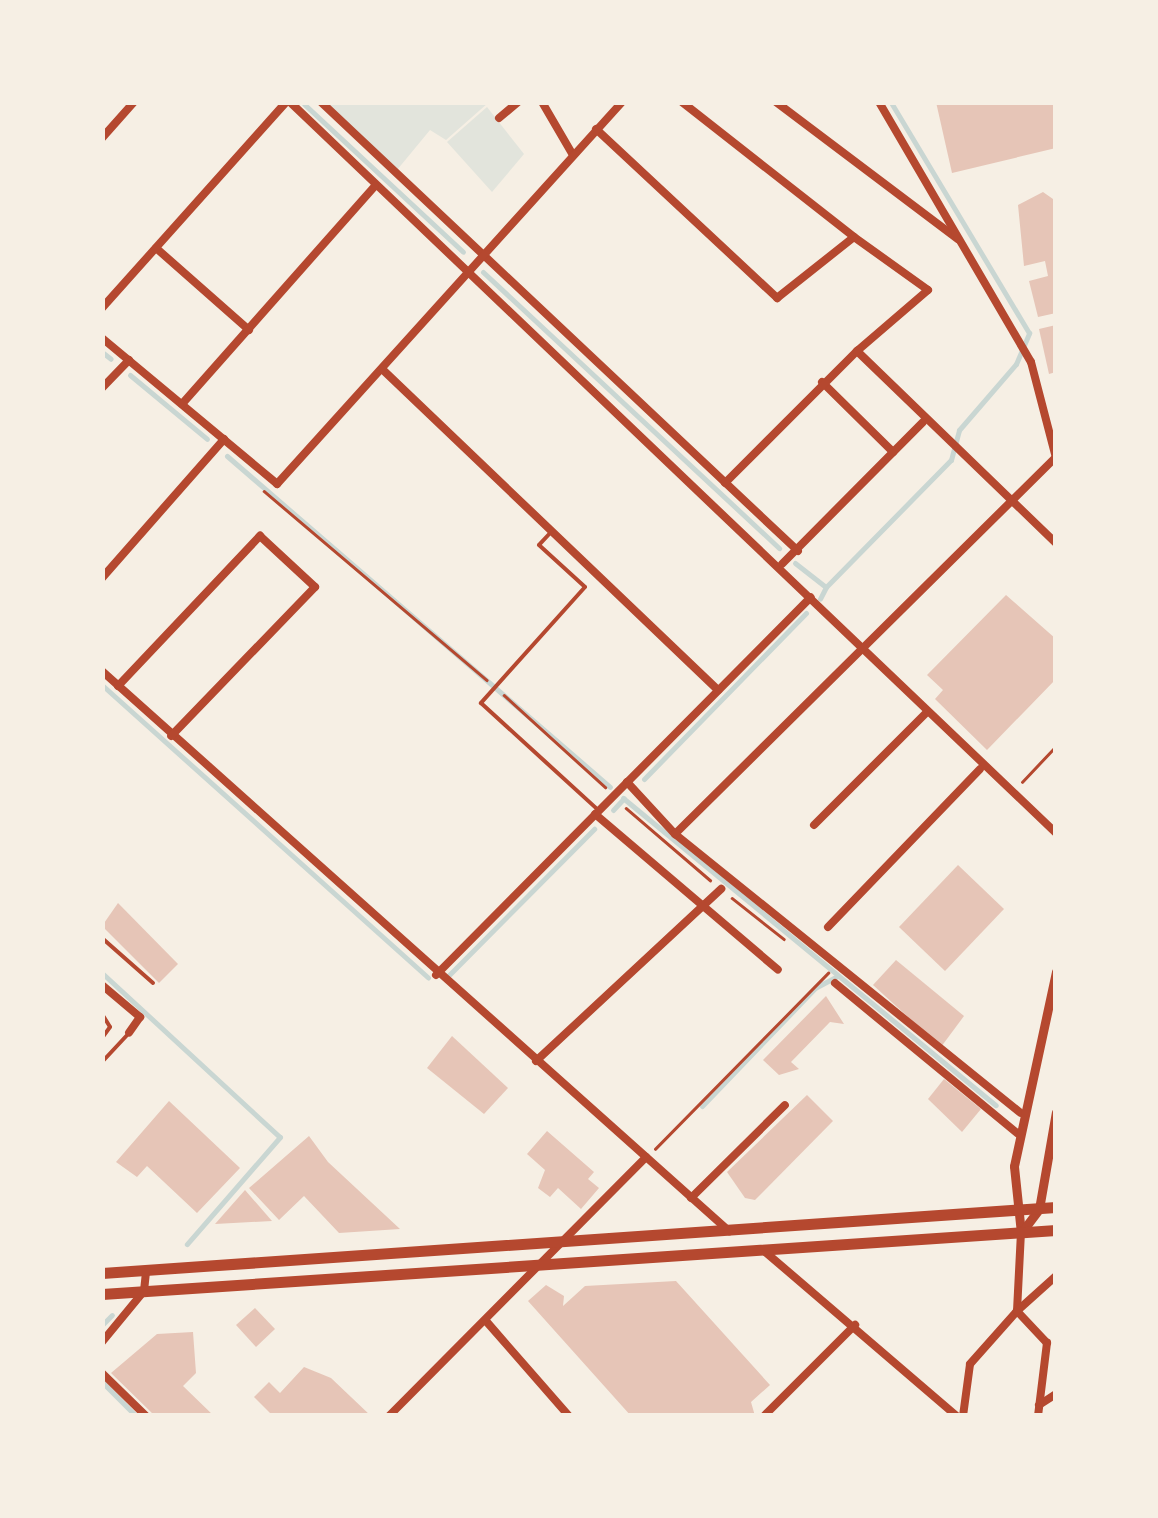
<!DOCTYPE html>
<style>
body{margin:0}
#map{position:relative;width:1158px;height:1518px;overflow:hidden;background:#f6efe4;font-family:"IBM Plex Sans",sans-serif}
div>[style]{position:absolute}
[style*='--x']{left:calc(var(--x)*1px);top:calc(var(--y)*1px);width:calc(var(--w)*1px);rotate:calc(var(--a)*1deg)}
.green>*{inset:0;background:#e2e4dc}
.stream>*{height:5px;margin:-2.5px;padding:0 2.5px;transform-origin:2.5px;border-radius:2.5px;background:#c9d6d2}
.building>*{inset:0;background:#e6c5b7}
.path>*{height:2.5px;margin:-1.25px;padding:0 1.25px;transform-origin:1.25px;border-radius:1.25px;background:#b5482f}
.service>*{height:4px;margin:-2px;padding:0 2px;transform-origin:2px;border-radius:2px;background:#b5482f}
.minor>*{height:8px;margin:-4px;padding:0 4px;transform-origin:4px;border-radius:4px;background:#b5482f}
.tertiary>*{height:9px;margin:-4.5px;padding:0 4.5px;transform-origin:4.5px;border-radius:4.5px;background:#b5482f}
.primary>*{height:11px;margin:-5.5px;padding:0 5.5px;transform-origin:5.5px;border-radius:5.5px;background:#b5482f}
span{translate:-50% -50%;white-space:nowrap;text-align:center;line-height:1.15;-webkit-text-stroke:8px #f6efe4;paint-order:stroke}
.frame{position:absolute;inset:0;border:105px solid #f6efe4;pointer-events:none}
</style>
<div id="map">
<div class="green">
<i style="clip-path:polygon(326px 103px,488px 103px,446px 140px,430px 130px,397px 170px)"></i>
<i style="clip-path:polygon(487px 107px,524px 154px,492px 192px,447px 142px)"></i>
</div>
<div class="stream">
<i style="--x:304;--y:104;--w:217;--a:42.9"></i>
<i style="--x:483;--y:272;--w:405;--a:43"></i>
<i style="--x:102;--y:352;--w:11;--a:38"></i>
<i style="--x:130;--y:375;--w:100;--a:39.7"></i>
<i style="--x:227;--y:456;--w:506;--a:40.83"></i>
<i style="--x:795;--y:563;--w:39;--a:38"></i>
<i style="--x:826;--y:587;--w:13;--a:117"></i>
<i style="--x:826;--y:587;--w:178;--a:-45.5"></i>
<i style="--x:951;--y:460;--w:31;--a:-75"></i>
<i style="--x:959;--y:430;--w:87;--a:-49.2"></i>
<i style="--x:1016;--y:364;--w:34;--a:-67"></i>
<i style="--x:1029;--y:333;--w:269;--a:-120.9"></i>
<i style="--x:102;--y:685;--w:438;--a:41.9"></i>
<i style="--x:644;--y:779;--w:232;--a:-45.7"></i>
<i style="--x:623;--y:798;--w:483;--a:39.5"></i>
<i style="--x:613;--y:810;--w:16;--a:-47"></i>
<i style="--x:102;--y:973;--w:242;--a:42.7"></i>
<i style="--x:280;--y:1137;--w:142;--a:131"></i>
<i style="--x:447;--y:977;--w:209;--a:-45.2"></i>
<i style="--x:702;--y:1106;--w:163;--a:-46.2"></i>
<i style="--x:815;--y:988;--w:26;--a:-28"></i>
<i style="--x:102;--y:1325;--w:14;--a:-45"></i>
<i style="--x:102;--y:1382;--w:48;--a:45"></i>
</div>
<div class="building">
<i style="clip-path:polygon(936px 102px,1056px 102px,1056px 148px,952px 173px)"></i>
<i style="clip-path:polygon(1056px 190px,1056px 313px,1038px 317px,1029px 281px,1048px 276px,1045px 261px,1024px 266px,1018px 205px,1043px 192px,1053px 199px)"></i>
<i style="clip-path:polygon(1056px 325px,1056px 372px,1049px 374px,1039px 329px)"></i>
<i style="clip-path:polygon(1006px 595px,1056px 639px,1056px 679px,987px 750px,935px 699px,943px 690px,927px 675px)"></i>
<i style="clip-path:polygon(958px 865px,1004px 909px,945px 971px,899px 927px)"></i>
<i style="clip-path:polygon(118px 903px,178px 964px,159px 983px,102px 926px)"></i>
<i style="clip-path:polygon(896px 960px,964px 1016px,941px 1047px,873px 985px)"></i>
<i style="clip-path:polygon(826px 996px,844px 1024px,830px 1022px,791px 1062px,799px 1069px,779px 1075px,763px 1060px)"></i>
<i style="clip-path:polygon(452px 1036px,508px 1088px,484px 1114px,427px 1068px)"></i>
<i style="clip-path:polygon(944px 1079px,981px 1109px,962px 1132px,928px 1099px)"></i>
<i style="clip-path:polygon(807px 1095px,833px 1121px,755px 1200px,745px 1198px,727px 1172px)"></i>
<i style="clip-path:polygon(169px 1101px,240px 1168px,197px 1213px,147px 1166px,137px 1177px,116px 1162px)"></i>
<i style="clip-path:polygon(547px 1131px,594px 1172px,588px 1179px,599px 1188px,581px 1209px,558px 1188px,550px 1197px,538px 1188px,545px 1170px,527px 1154px)"></i>
<i style="clip-path:polygon(309px 1136px,328px 1162px,400px 1229px,339px 1233px,304px 1196px,279px 1220px,249px 1188px)"></i>
<i style="clip-path:polygon(245px 1190px,272px 1221px,215px 1224px)"></i>
<i style="clip-path:polygon(676px 1281px,770px 1385px,751px 1402px,755px 1416px,631px 1416px,528px 1301px,546px 1285px,564px 1296px,563px 1306px,585px 1286px)"></i>
<i style="clip-path:polygon(255px 1308px,275px 1329px,256px 1347px,236px 1325px)"></i>
<i style="clip-path:polygon(193px 1332px,196px 1373px,183px 1386px,214px 1416px,155px 1416px,111px 1373px,157px 1334px)"></i>
<i style="clip-path:polygon(304px 1367px,331px 1378px,371px 1416px,273px 1416px,254px 1397px,269px 1382px,280px 1393px)"></i>
</div>
<div class="path">
<i style="--x:264;--y:491;--w:292;--a:40.3"></i>
<i style="--x:504;--y:695;--w:137;--a:42.3"></i>
<i style="--x:1022;--y:782;--w:50;--a:-46.6"></i>
<i style="--x:626;--y:808;--w:111;--a:40.6"></i>
<i style="--x:732;--y:898;--w:66;--a:38.3"></i>
<i style="--x:655;--y:1149;--w:247;--a:-45.5"></i>
</div>
<div class="service">
<i style="--x:552;--y:531;--w:19;--a:133"></i>
<i style="--x:539;--y:545;--w:62;--a:42.4"></i>
<i style="--x:585;--y:587;--w:156;--a:131.9"></i>
<i style="--x:481;--y:703;--w:157;--a:42.4"></i>
<i style="--x:102;--y:938;--w:68;--a:41.4"></i>
<i style="--x:102;--y:1014;--w:15;--a:58"></i>
<i style="--x:110;--y:1027;--w:14;--a:126"></i>
<i style="--x:102;--y:1062;--w:40;--a:-47"></i>
</div>
<div class="minor">
<i style="--x:290;--y:102;--w:1059;--a:43.66"></i>
<i style="--x:321;--y:102;--w:655;--a:43.27"></i>
<i style="--x:542;--y:102;--w:61;--a:59.7"></i>
<i style="--x:682;--y:102;--w:219;--a:38.1"></i>
<i style="--x:776;--y:102;--w:228;--a:37"></i>
<i style="--x:879;--y:102;--w:301;--a:59.7"></i>
<i style="--x:1031;--y:362;--w:99;--a:75.4"></i>
<i style="--x:499;--y:118;--w:25;--a:-40"></i>
<i style="--x:596;--y:129;--w:248;--a:43"></i>
<i style="--x:777;--y:298;--w:98;--a:-38.4"></i>
<i style="--x:854;--y:237;--w:91;--a:35.6"></i>
<i style="--x:928;--y:290;--w:94;--a:139.3"></i>
<i style="--x:857;--y:351;--w:277;--a:44"></i>
<i style="--x:102;--y:138;--w:48;--a:-48.4"></i>
<i style="--x:156;--y:248;--w:124;--a:41.4"></i>
<i style="--x:102;--y:308;--w:276;--a:-48.2"></i>
<i style="--x:102;--y:338;--w:228;--a:39.8"></i>
<i style="--x:277;--y:484;--w:515;--a:-47.91"></i>
<i style="--x:382;--y:369;--w:465;--a:43.7"></i>
<i style="--x:822;--y:382;--w:100;--a:44.6"></i>
<i style="--x:102;--y:388;--w:39;--a:-46"></i>
<i style="--x:182;--y:404;--w:291;--a:-48.5"></i>
<i style="--x:725;--y:483;--w:187;--a:-45"></i>
<i style="--x:782;--y:564;--w:200;--a:-45.2"></i>
<i style="--x:102;--y:578;--w:185;--a:-48.7"></i>
<i style="--x:102;--y:671;--w:841;--a:41.77"></i>
<i style="--x:118;--y:686;--w:207;--a:-46.6"></i>
<i style="--x:260;--y:536;--w:75;--a:42.8"></i>
<i style="--x:315;--y:587;--w:207;--a:134"></i>
<i style="--x:627;--y:782;--w:71;--a:47.3"></i>
<i style="--x:675;--y:834;--w:444;--a:38.9"></i>
<i style="--x:595;--y:814;--w:240;--a:40.4"></i>
<i style="--x:814;--y:825;--w:157;--a:-45"></i>
<i style="--x:675;--y:834;--w:536;--a:-44.7"></i>
<i style="--x:828;--y:927;--w:219;--a:-46.1"></i>
<i style="--x:436;--y:975;--w:532;--a:-45.23"></i>
<i style="--x:835;--y:983;--w:237;--a:39.5"></i>
<i style="--x:102;--y:985;--w:50;--a:40.1"></i>
<i style="--x:140;--y:1017;--w:19;--a:125"></i>
<i style="--x:536;--y:1061;--w:253;--a:-42.9"></i>
<i style="--x:691;--y:1198;--w:132;--a:-44.7"></i>
<i style="--x:763;--y:1250;--w:255;--a:40.6"></i>
<i style="--x:486;--y:1321;--w:126;--a:48.9"></i>
<i style="--x:102;--y:1342;--w:66;--a:-50.5"></i>
<i style="--x:144;--y:1291;--w:20;--a:-84"></i>
<i style="--x:102;--y:1373;--w:62;--a:44.3"></i>
<i style="--x:1039;--y:1405;--w:20;--a:-33"></i>
<i style="--x:389;--y:1416;--w:365;--a:-45.2"></i>
<i style="--x:764;--y:1416;--w:129;--a:-45"></i>
<i style="--x:963;--y:1416;--w:52;--a:-82.3"></i>
<i style="--x:970;--y:1364;--w:71;--a:-48.4"></i>
<i style="--x:1017;--y:1311;--w:78;--a:-87.1"></i>
<i style="--x:1038;--y:1416;--w:74;--a:-83"></i>
<i style="--x:1047;--y:1343;--w:44;--a:-133.2"></i>
<i style="--x:1017;--y:1311;--w:52;--a:-41.9"></i>
</div>
<div class="tertiary">
<i style="--x:1021;--y:1233;--w:67;--a:-96"></i>
<i style="--x:1014;--y:1166;--w:199;--a:-77.8"></i>
<i style="--x:1021;--y:1233;--w:30;--a:-53"></i>
<i style="--x:1039;--y:1209;--w:98;--a:-80.1"></i>
</div>
<div class="primary">
<i style="--x:102;--y:1273;--w:956;--a:-3.96"></i>
<i style="--x:102;--y:1294;--w:956;--a:-3.84"></i>
</div>
<div class="frame"></div>
</div>
